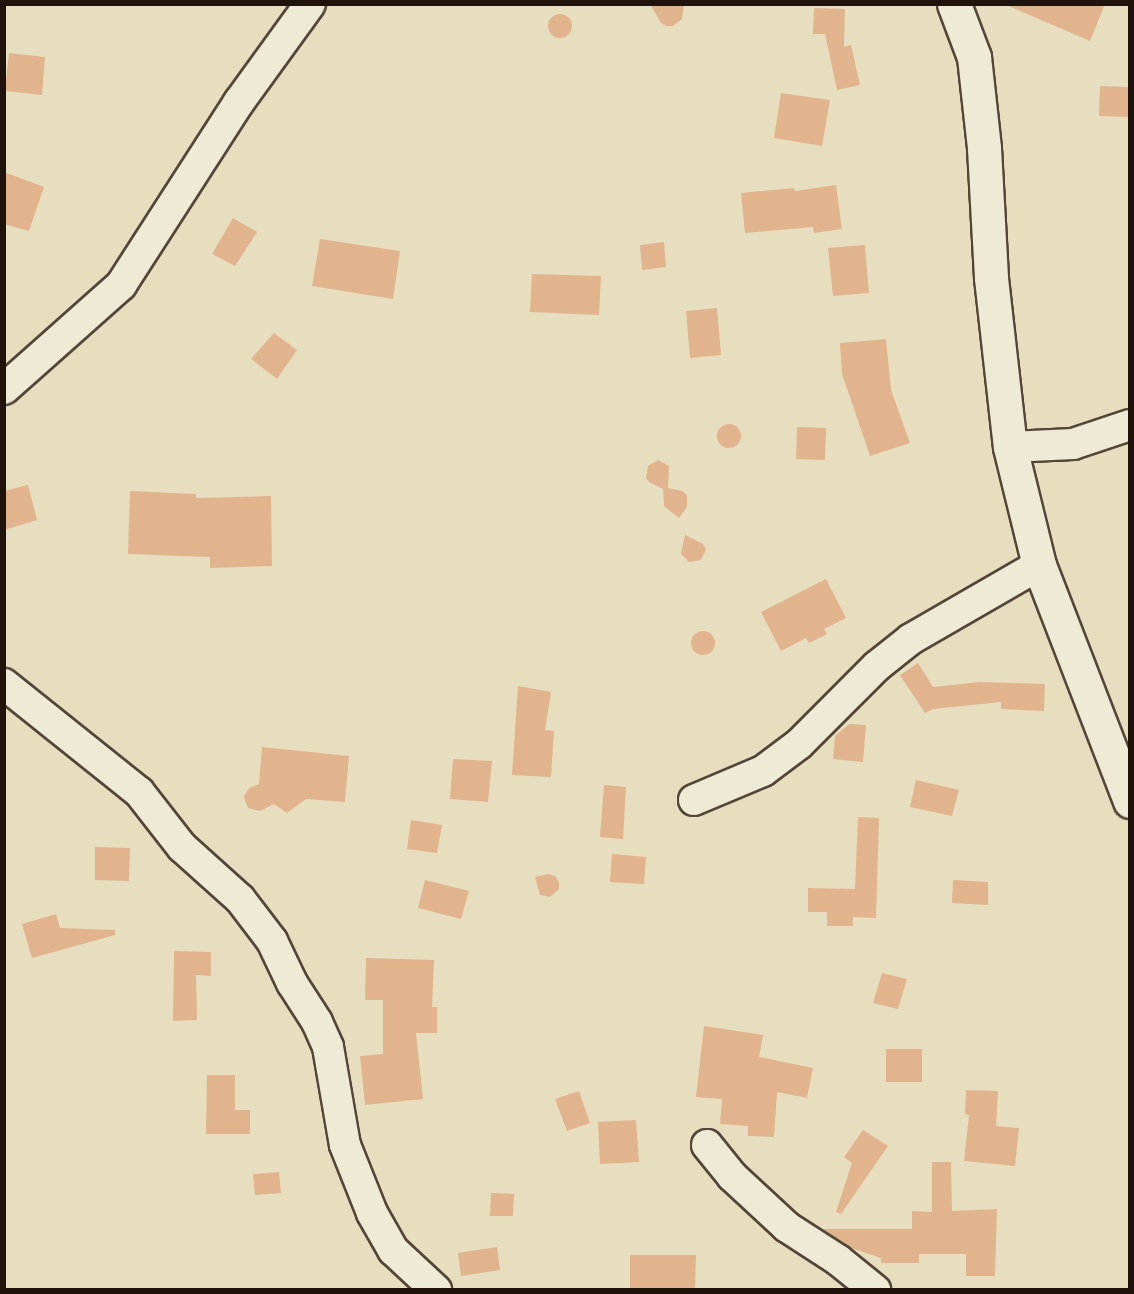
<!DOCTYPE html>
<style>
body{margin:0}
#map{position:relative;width:1134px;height:1294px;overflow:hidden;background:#e6debf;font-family:Alegreya,serif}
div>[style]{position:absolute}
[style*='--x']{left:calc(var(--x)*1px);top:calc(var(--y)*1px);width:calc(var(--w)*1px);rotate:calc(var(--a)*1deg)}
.building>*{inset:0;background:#e1b48e}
.round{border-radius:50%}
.roads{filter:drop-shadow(2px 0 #524638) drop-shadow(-2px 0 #524638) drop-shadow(0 2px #524638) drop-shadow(0 -2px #524638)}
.minor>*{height:30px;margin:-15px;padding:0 15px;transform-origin:15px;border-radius:15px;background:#efead5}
.tertiary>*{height:33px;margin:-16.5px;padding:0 16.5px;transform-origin:16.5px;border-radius:16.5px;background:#efead5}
span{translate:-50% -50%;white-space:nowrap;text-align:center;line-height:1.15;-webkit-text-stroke:6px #efead5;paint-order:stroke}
.frame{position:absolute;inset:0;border:6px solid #20130b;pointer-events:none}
</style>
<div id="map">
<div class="building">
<i style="clip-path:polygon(650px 4px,684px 4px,682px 19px,673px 26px,666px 26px,661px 23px)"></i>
<i style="clip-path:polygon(1004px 4px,1105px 4px,1090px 41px)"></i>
<i style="clip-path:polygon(814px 8px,845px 9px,844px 47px,851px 45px,860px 85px,837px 90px,825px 34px,813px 34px)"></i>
<i class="round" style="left:548px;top:14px;width:24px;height:24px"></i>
<i style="clip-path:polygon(9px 53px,45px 57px,42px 95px,5px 91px)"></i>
<i style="clip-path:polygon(1100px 86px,1130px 87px,1130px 117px,1099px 116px)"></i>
<i style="clip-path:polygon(781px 93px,830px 100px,822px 146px,774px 138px)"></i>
<i style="clip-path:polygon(4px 172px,44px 187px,29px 231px,4px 224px)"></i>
<i style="clip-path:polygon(836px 185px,842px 229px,814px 233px,813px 227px,745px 233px,741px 193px,794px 188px,795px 191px)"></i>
<i style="clip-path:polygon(233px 218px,257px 232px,235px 266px,212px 254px)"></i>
<i style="clip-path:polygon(320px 239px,400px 251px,393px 299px,312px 286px)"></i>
<i style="clip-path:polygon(664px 242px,666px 267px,642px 270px,640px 245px)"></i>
<i style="clip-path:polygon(865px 245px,869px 293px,833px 296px,828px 248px)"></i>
<i style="clip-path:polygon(532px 274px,601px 276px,599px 315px,530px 312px)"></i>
<i style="clip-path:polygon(717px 308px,721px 355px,690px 358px,686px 311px)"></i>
<i style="clip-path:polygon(274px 333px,297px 350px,277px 379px,251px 359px)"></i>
<i style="clip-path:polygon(886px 339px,891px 390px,910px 443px,870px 456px,842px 374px,840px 343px)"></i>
<i class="round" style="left:717px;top:424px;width:24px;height:24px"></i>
<i style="clip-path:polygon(797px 427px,826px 428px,825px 460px,796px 459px)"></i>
<i style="clip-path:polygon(658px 460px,669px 466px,668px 488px,682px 491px,687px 495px,687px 507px,679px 518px,664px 506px,663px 489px,649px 482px,646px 478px,648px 466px)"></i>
<i style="clip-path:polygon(28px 485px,37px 520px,4px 530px,4px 491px)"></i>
<i style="clip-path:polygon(130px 491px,196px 494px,196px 498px,271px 496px,272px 566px,210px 568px,210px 557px,128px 554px)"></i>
<i style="clip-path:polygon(685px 535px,703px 544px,706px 549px,701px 560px,689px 562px,681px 554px)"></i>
<i style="clip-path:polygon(826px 579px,846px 618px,824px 629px,827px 634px,809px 643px,806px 638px,781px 651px,761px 612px)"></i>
<i class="round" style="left:691px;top:631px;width:24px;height:24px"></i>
<i style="clip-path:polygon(918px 663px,933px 687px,980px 682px,1045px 684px,1044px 711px,1001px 709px,1001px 702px,933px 709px,925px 713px,900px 675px)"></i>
<i style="clip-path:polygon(518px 686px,551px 692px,545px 730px,554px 731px,551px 777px,512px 775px)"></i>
<i style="clip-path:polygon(849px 724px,866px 725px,863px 762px,833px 759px,835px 736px)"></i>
<i style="clip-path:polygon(262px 747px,349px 756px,345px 802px,306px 799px,287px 813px,274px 804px,260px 811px,248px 808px,244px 797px,249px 788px,259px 784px)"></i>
<i style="clip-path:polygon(453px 759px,492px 761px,488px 802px,450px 799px)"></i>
<i style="clip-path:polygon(916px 780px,959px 790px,952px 816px,910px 807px)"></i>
<i style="clip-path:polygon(604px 785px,626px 787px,623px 839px,600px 837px)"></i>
<i style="clip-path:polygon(858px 817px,879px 818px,876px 918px,853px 917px,853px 926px,827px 926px,827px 912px,808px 912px,808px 888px,855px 889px)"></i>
<i style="clip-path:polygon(411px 820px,442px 825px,437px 853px,407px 849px)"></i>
<i style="clip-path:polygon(95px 847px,130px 848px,129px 881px,95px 880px)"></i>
<i style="clip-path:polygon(612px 854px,646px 857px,644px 884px,610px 882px)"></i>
<i style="clip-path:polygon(548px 874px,555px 876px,559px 882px,559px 889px,550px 897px,540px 895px,535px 877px)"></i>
<i style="clip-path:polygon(425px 880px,469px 891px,461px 919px,418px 908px)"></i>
<i style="clip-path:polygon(953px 880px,988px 882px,988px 905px,952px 903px)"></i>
<i style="clip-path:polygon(56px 914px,60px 928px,115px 930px,115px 935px,32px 958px,22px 924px)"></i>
<i style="clip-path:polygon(174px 951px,211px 952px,211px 976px,196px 975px,197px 1020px,173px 1021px)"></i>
<i style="clip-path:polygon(366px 958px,434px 960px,432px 1007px,437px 1007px,437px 1033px,416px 1033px,423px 1099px,365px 1105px,360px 1056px,383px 1054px,383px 1000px,365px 1000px)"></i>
<i style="clip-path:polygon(882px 973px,907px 979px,898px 1009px,873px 1003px)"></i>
<i style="clip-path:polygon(704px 1026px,763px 1035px,759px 1057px,813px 1068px,807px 1098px,777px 1092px,774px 1137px,748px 1136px,748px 1126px,720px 1124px,722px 1099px,696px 1097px)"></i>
<i style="clip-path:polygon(886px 1049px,922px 1049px,922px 1082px,886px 1082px)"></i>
<i style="clip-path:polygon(207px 1075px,235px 1075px,235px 1110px,250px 1110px,250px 1134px,206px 1134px)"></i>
<i style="clip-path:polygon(966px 1090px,998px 1091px,996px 1126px,1019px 1128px,1015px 1166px,964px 1161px,969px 1115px,965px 1114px)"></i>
<i style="clip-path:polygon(579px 1091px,590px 1123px,567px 1131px,555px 1099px)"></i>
<i style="clip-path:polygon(636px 1120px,639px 1162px,600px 1164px,598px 1122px)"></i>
<i style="clip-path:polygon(863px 1130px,888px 1146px,841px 1214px,836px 1212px,852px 1163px,844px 1157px)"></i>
<i style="clip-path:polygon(932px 1162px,951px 1162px,952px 1211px,997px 1209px,995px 1276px,966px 1276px,966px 1254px,919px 1254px,919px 1263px,881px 1263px,881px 1258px,851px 1248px,822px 1229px,912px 1229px,912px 1211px,932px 1212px)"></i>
<i style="clip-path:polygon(279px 1172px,281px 1193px,255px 1195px,253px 1174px)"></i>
<i style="clip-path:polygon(491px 1193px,514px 1194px,513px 1216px,490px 1216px)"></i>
<i style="clip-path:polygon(497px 1247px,500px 1270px,461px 1276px,458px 1253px)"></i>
<i style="clip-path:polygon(630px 1255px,696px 1255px,695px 1290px,630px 1290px)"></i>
</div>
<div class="roads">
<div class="minor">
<i style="--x:4;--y:389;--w:157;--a:-41.6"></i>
<i style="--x:121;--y:285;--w:218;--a:-57.2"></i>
<i style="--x:239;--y:102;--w:121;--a:-54.1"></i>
<i style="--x:1010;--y:447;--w:63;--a:-2.7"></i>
<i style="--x:1073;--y:444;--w:60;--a:-18.4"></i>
<i style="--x:4;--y:684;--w:173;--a:38.7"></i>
<i style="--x:139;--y:792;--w:70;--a:52"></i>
<i style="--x:182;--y:847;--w:78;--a:41.9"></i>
<i style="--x:240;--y:899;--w:53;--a:52.7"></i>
<i style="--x:272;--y:941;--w:47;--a:64.5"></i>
<i style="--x:292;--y:983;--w:46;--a:57.3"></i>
<i style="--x:317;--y:1022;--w:27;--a:66"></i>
<i style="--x:328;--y:1047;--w:99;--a:80.2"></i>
<i style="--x:345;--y:1145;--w:73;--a:68.3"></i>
<i style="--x:372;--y:1213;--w:43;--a:60.4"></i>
<i style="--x:393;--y:1250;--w:59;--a:42.9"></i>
<i style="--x:694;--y:800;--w:75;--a:-22.8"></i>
<i style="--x:763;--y:771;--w:45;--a:-36.9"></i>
<i style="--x:799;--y:744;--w:110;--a:-45"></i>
<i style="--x:877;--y:666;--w:43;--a:-38.5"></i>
<i style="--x:911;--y:639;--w:148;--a:-30"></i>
<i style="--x:707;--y:1145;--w:40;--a:51"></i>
<i style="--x:732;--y:1176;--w:75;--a:42.8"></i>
<i style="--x:787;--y:1227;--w:61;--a:32.9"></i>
<i style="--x:838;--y:1260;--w:48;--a:39"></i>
</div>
<div class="tertiary">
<i style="--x:954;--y:4;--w:57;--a:69.3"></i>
<i style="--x:974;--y:57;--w:92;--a:83.7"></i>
<i style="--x:984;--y:148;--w:130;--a:86.9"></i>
<i style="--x:991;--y:278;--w:170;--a:83.6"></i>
<i style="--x:1010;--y:447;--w:122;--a:76.2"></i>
<i style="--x:1039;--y:565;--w:253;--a:68.9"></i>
</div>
</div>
<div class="frame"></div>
</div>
